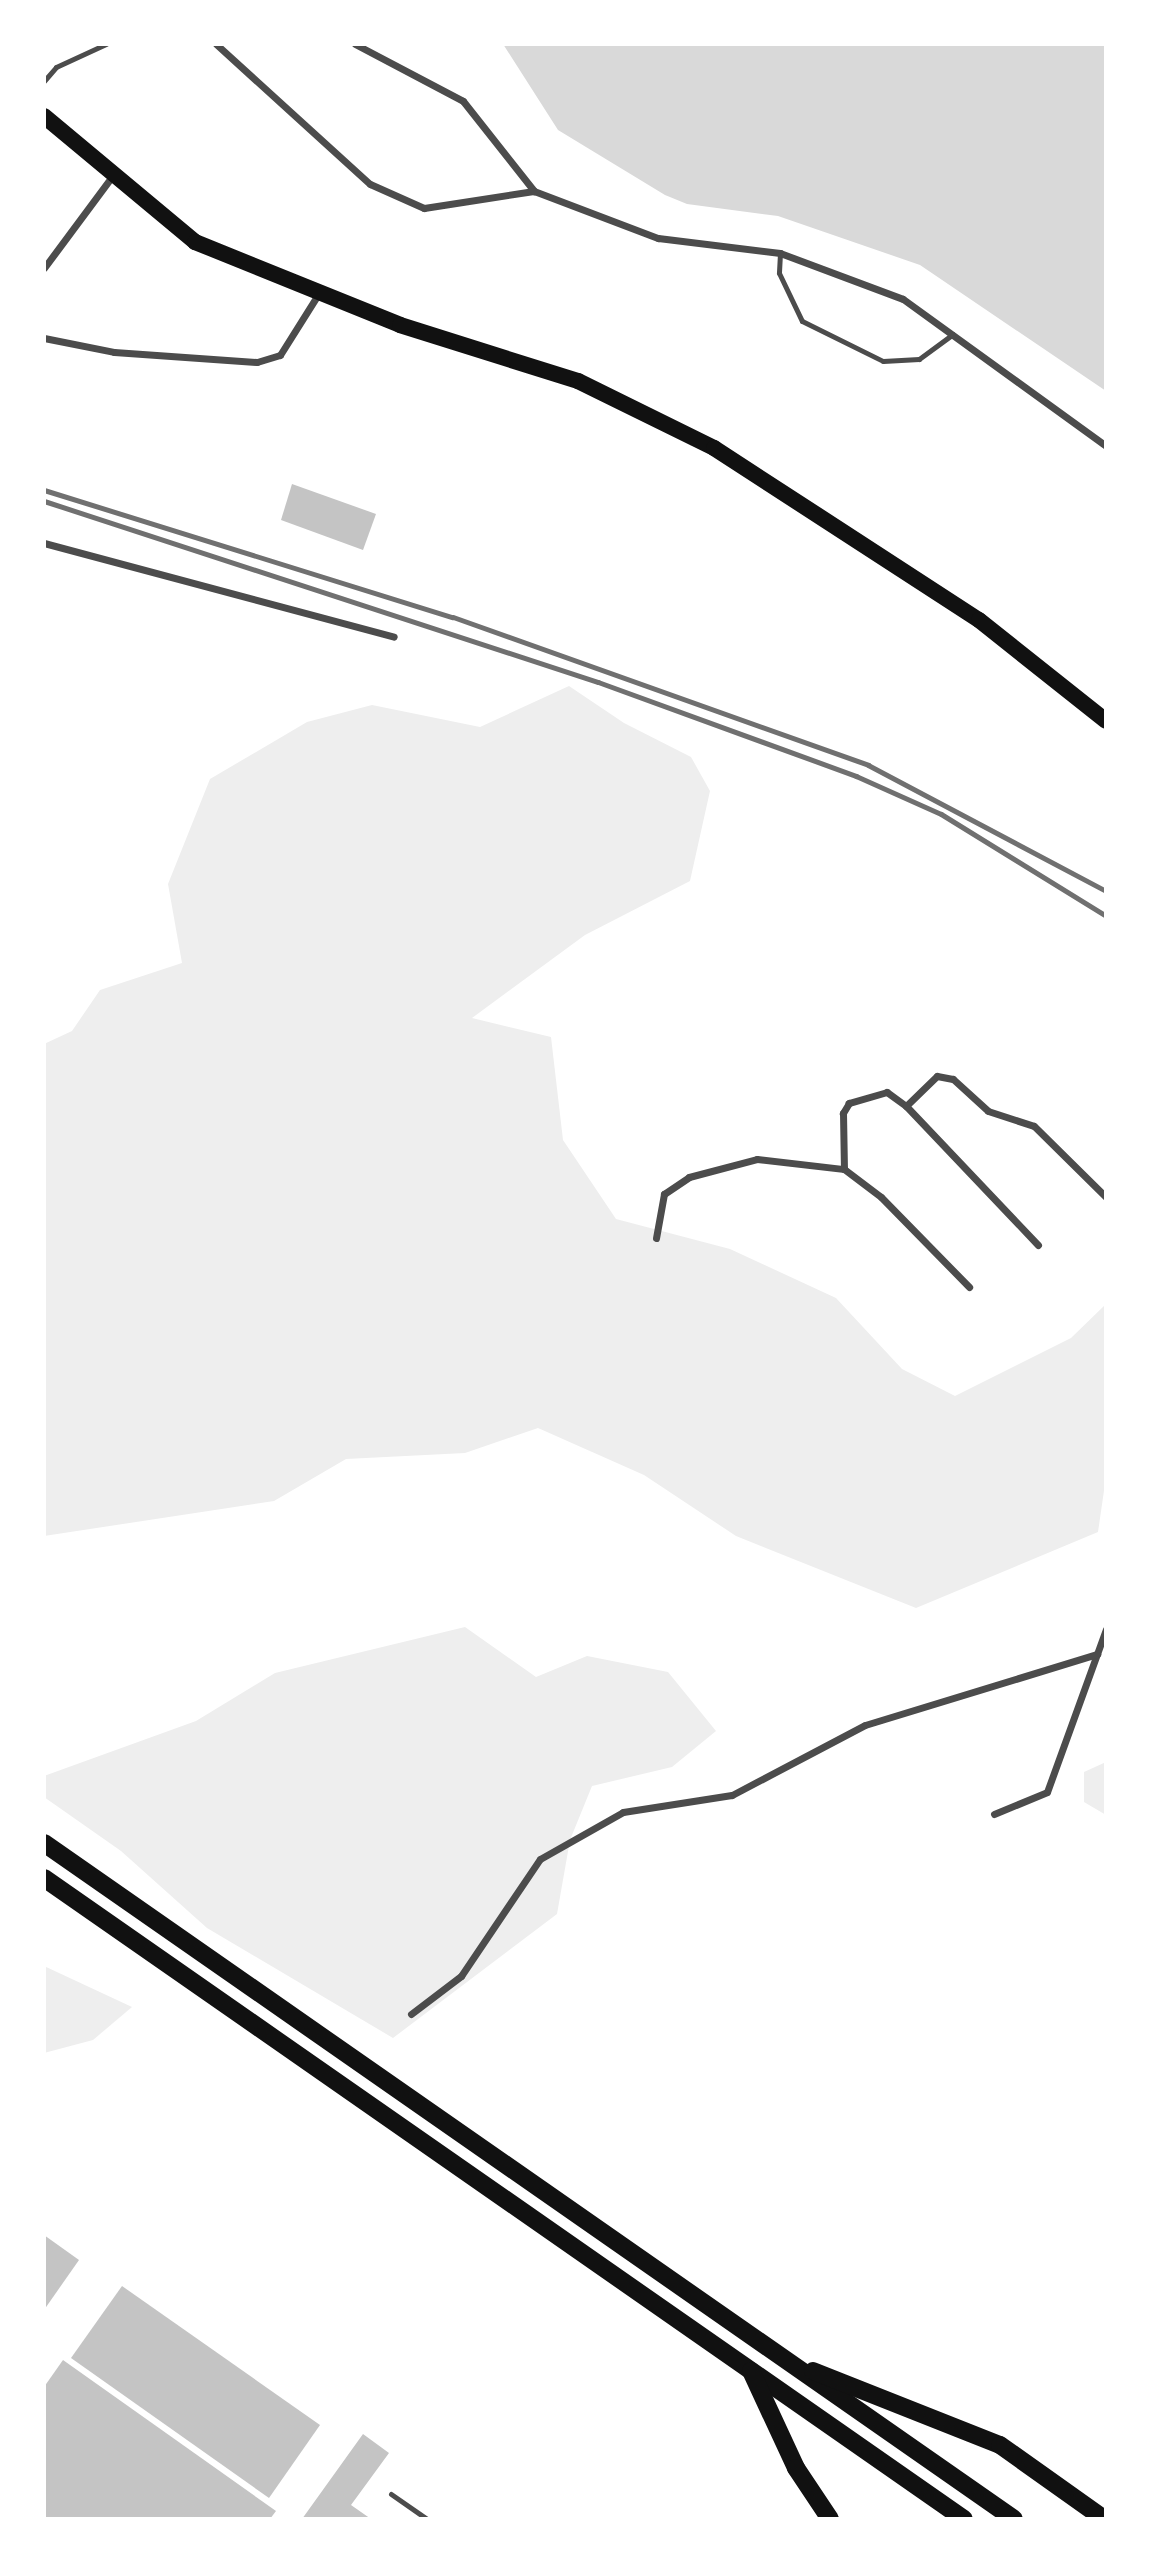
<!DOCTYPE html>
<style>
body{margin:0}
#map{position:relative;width:1150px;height:2563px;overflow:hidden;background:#fff;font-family:Jost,sans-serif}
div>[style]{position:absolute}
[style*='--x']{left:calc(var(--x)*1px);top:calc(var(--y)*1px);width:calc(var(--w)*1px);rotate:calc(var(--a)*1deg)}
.green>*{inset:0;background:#eee}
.water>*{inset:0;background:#d9d9d9}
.building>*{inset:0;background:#c4c4c4}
.service>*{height:5px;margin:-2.5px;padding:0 2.5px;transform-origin:2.5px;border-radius:2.5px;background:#4c4c4c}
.minor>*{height:7px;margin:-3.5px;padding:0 3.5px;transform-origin:3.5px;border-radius:3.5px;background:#4c4c4c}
.primary>*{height:16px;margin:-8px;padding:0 8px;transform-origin:8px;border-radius:8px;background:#111}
.trunk>*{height:18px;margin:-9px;padding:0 9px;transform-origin:9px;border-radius:9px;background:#111}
.rail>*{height:5px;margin:-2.5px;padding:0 2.5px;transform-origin:2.5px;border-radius:2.5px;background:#707070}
span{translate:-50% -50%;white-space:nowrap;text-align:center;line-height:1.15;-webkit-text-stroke:5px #fff;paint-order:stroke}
.frame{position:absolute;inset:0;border:46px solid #fff;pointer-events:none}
</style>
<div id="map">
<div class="green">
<i style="clip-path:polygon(569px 686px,624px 723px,691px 757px,710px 791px,690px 881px,585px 935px,472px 1018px,551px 1037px,563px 1140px,616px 1219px,730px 1249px,836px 1298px,902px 1369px,955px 1396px,1071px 1338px,1106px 1304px,1106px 1477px,1098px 1532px,916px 1608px,736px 1536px,644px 1475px,538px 1428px,465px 1453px,346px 1459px,274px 1501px,44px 1536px,44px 1044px,72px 1031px,100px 990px,182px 963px,168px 884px,210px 779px,307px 722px,372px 705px,480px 727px)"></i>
<i style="clip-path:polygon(465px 1627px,536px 1677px,587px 1656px,668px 1672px,716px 1731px,672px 1767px,592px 1786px,570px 1840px,557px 1914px,393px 2038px,207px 1928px,121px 1851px,44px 1797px,44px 1776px,196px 1721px,275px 1673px)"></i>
<i style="clip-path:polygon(1106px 1762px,1106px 1815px,1084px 1802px,1084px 1772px)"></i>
<i style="clip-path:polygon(44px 1966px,132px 2007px,93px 2040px,44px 2053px)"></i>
</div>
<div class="water">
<i style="clip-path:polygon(503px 44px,1106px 44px,1106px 391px,920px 265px,778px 216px,687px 204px,665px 195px,558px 130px)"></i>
</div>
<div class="building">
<i style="clip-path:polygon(292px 484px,376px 514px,363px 550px,281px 520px)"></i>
<i style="clip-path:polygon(44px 2235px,79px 2260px,44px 2310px)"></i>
<i style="clip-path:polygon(122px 2286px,320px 2425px,269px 2498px,71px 2358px)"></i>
<i style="clip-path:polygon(63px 2360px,276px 2511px,270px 2519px,44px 2519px,44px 2387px)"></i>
<i style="clip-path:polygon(363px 2434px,389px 2453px,351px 2505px,371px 2519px,302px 2519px)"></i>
</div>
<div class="service">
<i style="--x:44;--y:81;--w:18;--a:-49"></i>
<i style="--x:56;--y:67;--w:55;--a:-24.7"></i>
<i style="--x:780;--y:253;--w:20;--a:93"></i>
<i style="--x:779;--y:273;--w:53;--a:64.4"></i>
<i style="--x:802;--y:321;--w:90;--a:26.3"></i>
<i style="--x:883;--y:361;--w:36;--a:-3"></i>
<i style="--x:919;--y:359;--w:42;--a:-36.3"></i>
<i style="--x:391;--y:2494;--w:44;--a:34.8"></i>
</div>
<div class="minor">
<i style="--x:216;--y:44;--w:208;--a:42.3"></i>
<i style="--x:370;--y:184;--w:59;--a:24"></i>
<i style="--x:424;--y:208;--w:111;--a:-8.8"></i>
<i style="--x:355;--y:44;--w:122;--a:27.8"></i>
<i style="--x:463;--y:101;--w:115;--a:51.7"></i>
<i style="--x:534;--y:191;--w:133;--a:20.8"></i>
<i style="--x:658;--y:238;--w:123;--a:7"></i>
<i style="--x:780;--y:253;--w:131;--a:20.5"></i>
<i style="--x:903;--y:299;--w:251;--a:35.9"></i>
<i style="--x:44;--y:268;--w:116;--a:-53.4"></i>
<i style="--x:44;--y:338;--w:71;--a:11.3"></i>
<i style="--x:114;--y:352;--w:143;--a:4"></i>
<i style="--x:257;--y:362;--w:24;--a:-17"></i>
<i style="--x:280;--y:355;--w:73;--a:-57.8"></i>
<i style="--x:44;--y:543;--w:362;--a:15"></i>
<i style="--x:906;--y:1106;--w:24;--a:-144"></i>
<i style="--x:887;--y:1092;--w:40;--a:164"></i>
<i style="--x:849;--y:1103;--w:12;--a:121"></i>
<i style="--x:843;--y:1113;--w:56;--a:89"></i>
<i style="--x:844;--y:1169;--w:46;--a:37.1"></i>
<i style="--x:881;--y:1197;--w:126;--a:45.6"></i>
<i style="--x:656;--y:1238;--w:45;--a:-79.7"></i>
<i style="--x:664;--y:1194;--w:30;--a:-34"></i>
<i style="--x:689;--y:1177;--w:70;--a:-14.8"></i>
<i style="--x:757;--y:1159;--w:88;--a:6.6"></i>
<i style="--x:1038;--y:1245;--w:192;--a:-133.5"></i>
<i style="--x:906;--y:1106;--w:43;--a:-44.1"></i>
<i style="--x:937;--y:1076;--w:16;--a:11"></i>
<i style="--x:953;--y:1079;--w:47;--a:42.4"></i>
<i style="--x:988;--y:1111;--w:48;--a:18.1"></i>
<i style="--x:1034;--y:1126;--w:101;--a:44.6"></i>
<i style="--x:994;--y:1814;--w:57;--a:-22.5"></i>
<i style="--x:1047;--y:1792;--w:173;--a:-70.1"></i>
<i style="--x:411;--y:2014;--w:63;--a:-37.2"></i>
<i style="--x:461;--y:1976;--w:141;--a:-56"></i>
<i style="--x:540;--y:1859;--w:95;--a:-29.5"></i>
<i style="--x:623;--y:1812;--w:110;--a:-8.9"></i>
<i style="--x:732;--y:1795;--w:150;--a:-27.8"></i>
<i style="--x:865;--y:1725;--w:243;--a:-17"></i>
</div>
<div class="primary">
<i style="--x:44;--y:116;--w:197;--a:39.8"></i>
<i style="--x:195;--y:242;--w:221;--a:22"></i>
<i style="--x:400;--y:325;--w:187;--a:17.5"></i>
<i style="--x:578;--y:381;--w:152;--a:26.2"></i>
<i style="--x:714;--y:448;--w:316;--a:33"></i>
<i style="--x:979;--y:620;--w:162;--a:38.5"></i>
</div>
<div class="trunk">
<i style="--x:44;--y:1843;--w:1182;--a:34.87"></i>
<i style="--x:44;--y:1878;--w:1121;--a:34.87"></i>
<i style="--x:751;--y:2371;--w:107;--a:65.1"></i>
<i style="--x:796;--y:2468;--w:61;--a:56.3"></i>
<i style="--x:813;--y:2371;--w:201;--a:21.6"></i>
<i style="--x:1000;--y:2445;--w:128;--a:35.4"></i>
</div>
<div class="rail">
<i style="--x:44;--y:490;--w:428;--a:17.3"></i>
<i style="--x:453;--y:617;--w:441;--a:19.6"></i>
<i style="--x:868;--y:765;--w:269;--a:27.9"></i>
<i style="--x:44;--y:501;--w:583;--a:18.09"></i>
<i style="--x:598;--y:682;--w:275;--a:20"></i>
<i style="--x:856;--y:776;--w:93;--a:24.1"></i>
<i style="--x:941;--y:814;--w:194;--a:31.7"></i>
</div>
<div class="frame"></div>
</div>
